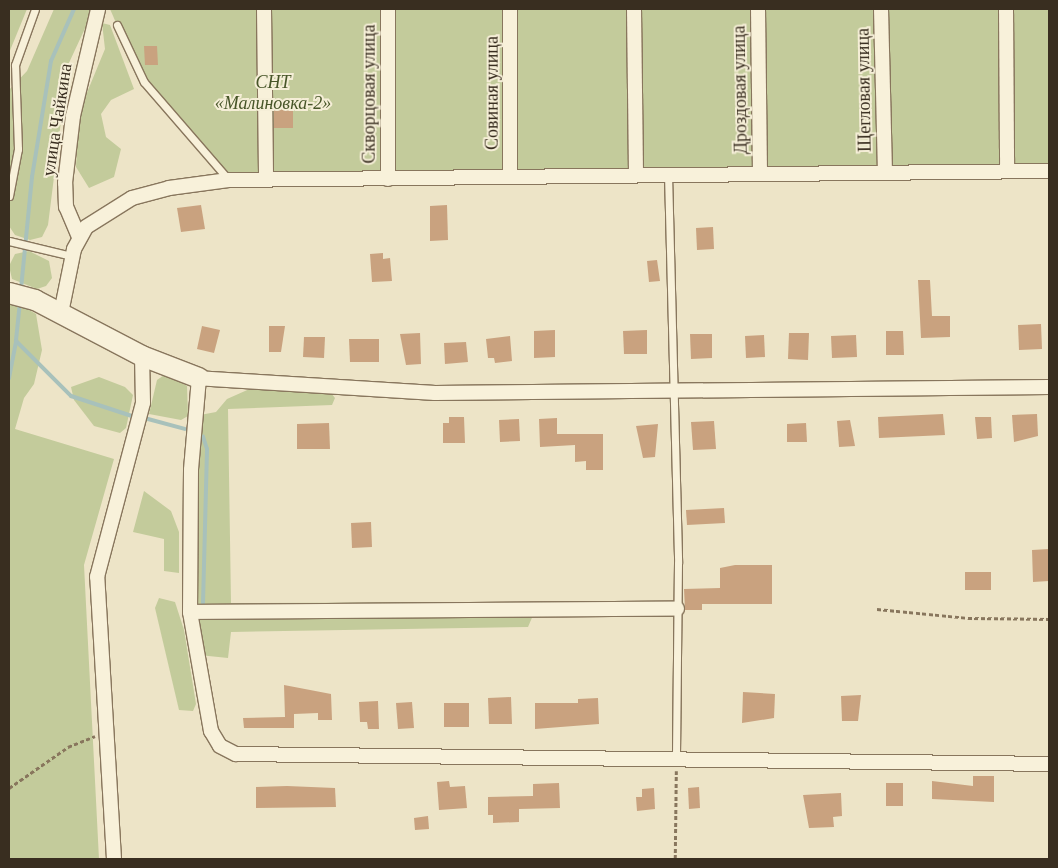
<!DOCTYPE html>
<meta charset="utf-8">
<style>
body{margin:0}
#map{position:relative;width:1058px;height:868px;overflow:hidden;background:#ede4c7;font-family:Georgia,serif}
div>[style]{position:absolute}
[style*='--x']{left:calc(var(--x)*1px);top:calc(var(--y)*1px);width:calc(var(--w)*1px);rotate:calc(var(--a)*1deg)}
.green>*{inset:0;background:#c3cb9b}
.stream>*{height:4px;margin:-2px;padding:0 2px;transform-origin:2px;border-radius:2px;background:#a8c1bb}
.building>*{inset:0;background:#c9a27f}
.path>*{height:2.5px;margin-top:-1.25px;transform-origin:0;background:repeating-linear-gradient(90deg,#88765d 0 4px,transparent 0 6.5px)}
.roads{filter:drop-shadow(1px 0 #88765d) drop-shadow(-1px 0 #88765d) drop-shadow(0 1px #88765d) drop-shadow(0 -1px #88765d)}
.lane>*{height:7px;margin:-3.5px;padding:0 3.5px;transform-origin:3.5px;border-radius:3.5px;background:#f8f1da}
.street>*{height:14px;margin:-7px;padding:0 7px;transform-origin:7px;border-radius:7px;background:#f8f1da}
.secondary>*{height:20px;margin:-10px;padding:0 10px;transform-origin:10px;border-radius:10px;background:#f8f1da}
span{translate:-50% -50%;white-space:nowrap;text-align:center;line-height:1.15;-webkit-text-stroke:4px #f5eed7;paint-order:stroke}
.park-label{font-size:18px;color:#475528;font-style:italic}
.street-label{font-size:18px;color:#392e20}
.frame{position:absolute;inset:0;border:10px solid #392e20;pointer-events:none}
</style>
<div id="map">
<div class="green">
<i style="clip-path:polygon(9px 9px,27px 9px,9px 53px)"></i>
<i style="clip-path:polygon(54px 9px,94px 9px,68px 65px,48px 225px,42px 237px,30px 240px,15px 235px,9px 226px,9px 90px,27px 71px)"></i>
<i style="clip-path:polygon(110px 9px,1049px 9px,1049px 171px,228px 180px,133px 62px)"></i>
<i style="clip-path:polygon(102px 23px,110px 25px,134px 89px,111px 100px,101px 114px,106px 137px,121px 149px,114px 177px,89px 188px,76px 167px,78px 129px,81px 107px,105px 49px)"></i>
<i style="clip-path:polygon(29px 251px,49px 261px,52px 278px,46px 286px,37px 289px,12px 279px,9px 266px,15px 254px)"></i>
<i style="clip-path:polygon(9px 298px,36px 314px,42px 350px,34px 384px,24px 398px,15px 429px,114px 459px,84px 565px,99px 859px,9px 859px)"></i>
<i style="clip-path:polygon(167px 373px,187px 386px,188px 416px,181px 420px,149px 414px,157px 380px)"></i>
<i style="clip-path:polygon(99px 377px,125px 387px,133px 395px,126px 428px,120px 433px,94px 426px,74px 400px,71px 387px)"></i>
<i style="clip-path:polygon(254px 387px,331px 393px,335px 398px,332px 405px,228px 409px,231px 603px,526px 602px,534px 613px,528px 627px,231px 632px,228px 658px,199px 655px,194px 621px,194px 516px,200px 415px,216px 412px,227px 399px)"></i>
<i style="clip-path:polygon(144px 491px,171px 511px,179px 532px,179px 573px,164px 571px,164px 539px,133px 532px)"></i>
<i style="clip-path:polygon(159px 598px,175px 602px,184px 630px,196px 704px,193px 711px,179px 710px,155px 608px)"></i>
</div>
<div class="stream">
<i style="--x:21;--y:289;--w:113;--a:-84.4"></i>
<i style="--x:32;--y:177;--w:118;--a:-80.7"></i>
<i style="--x:51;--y:61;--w:57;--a:-66.1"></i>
<i style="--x:20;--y:302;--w:39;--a:96"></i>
<i style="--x:16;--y:341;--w:78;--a:45"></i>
<i style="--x:71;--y:396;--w:64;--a:18.2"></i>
<i style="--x:9;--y:378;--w:38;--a:-79"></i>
<i style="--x:148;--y:419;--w:38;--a:15"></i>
<i style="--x:203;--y:603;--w:154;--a:-88.5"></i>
<i style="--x:207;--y:449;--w:13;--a:-108"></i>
</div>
<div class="building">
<i style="clip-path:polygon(144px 46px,157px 46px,158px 65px,145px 65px)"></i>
<i style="clip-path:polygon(293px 109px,293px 128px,274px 128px,274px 110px)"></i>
<i style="clip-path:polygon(201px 205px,205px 229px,181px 232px,177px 208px)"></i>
<i style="clip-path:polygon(447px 205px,448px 240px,430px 241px,430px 206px)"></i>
<i style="clip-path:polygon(713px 227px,714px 249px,697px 250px,696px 228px)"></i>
<i style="clip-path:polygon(383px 253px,383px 259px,390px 258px,392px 281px,372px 282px,370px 254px)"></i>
<i style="clip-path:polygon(657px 260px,660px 281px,649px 282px,647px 261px)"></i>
<i style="clip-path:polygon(918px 280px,930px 280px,932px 316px,950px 316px,950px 337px,921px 338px)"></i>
<i style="clip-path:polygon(1041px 324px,1042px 349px,1019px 350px,1018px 325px)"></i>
<i style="clip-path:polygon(202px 326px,220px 330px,214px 353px,197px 349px)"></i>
<i style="clip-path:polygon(269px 326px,285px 326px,281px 352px,269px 352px)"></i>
<i style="clip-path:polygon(555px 330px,555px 357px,534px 358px,534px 331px)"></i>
<i style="clip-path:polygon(647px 330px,647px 354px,624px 354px,623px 331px)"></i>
<i style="clip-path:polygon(886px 331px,903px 331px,904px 355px,886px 355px)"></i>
<i style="clip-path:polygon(420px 333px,421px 364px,406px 365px,400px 334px)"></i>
<i style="clip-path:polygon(789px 333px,809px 333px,808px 360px,788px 359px)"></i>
<i style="clip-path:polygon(690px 334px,712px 334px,712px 358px,691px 359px)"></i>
<i style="clip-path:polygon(764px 335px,765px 357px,746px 358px,745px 336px)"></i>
<i style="clip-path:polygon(856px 335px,857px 357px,832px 358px,831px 336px)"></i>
<i style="clip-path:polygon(510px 336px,512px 361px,495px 363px,494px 358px,488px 358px,486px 339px)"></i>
<i style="clip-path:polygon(304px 337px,325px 337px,324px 358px,303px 357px)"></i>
<i style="clip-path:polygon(349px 339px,379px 339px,379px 362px,350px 362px)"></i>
<i style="clip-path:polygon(466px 342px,468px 362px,445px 364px,444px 343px)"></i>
<i style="clip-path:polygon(943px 414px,945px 435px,879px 438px,878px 417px)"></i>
<i style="clip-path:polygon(1037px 414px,1038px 436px,1014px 442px,1012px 415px)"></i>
<i style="clip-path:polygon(449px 417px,464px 417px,465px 443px,443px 443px,443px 423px,449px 423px)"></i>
<i style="clip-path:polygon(975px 417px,991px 417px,992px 438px,977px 439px)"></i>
<i style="clip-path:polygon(557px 418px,557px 434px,603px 434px,603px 470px,586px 470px,586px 461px,575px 462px,575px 445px,540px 447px,539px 419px)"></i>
<i style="clip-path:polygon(519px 419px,520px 441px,500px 442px,499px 420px)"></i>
<i style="clip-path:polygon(850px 420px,855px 446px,839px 447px,837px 421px)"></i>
<i style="clip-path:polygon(714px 421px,716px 449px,693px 450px,691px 422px)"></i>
<i style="clip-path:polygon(329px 423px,330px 449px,297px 449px,297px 424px)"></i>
<i style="clip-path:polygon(806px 423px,807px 442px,787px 442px,787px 424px)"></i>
<i style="clip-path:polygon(658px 424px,655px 457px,643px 458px,636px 426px)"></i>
<i style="clip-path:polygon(724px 508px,725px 523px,687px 525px,686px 510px)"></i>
<i style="clip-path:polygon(371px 522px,372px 547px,352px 548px,351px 523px)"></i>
<i style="clip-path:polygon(1049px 549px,1049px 581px,1033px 582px,1032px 550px)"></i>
<i style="clip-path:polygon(735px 565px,772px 565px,772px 604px,702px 604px,702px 610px,685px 610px,684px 589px,720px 588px,720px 568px)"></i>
<i style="clip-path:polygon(965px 572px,991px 572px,991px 590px,965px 590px)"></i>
<i style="clip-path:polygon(284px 685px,331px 694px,332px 720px,318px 720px,318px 713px,294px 714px,294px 728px,244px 728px,243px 718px,285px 717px)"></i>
<i style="clip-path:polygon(743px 692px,775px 694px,774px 718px,742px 723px)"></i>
<i style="clip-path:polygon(861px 695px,858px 721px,842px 721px,841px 696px)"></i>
<i style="clip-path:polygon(511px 697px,512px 724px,489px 724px,488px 698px)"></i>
<i style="clip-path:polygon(598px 698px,599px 724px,535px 729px,535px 703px,578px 703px,578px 699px)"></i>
<i style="clip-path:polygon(378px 701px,379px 729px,368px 729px,367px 722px,360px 722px,359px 702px)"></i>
<i style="clip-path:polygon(412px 702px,414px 728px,398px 729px,396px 703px)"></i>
<i style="clip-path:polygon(444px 703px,469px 703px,469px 727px,444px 727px)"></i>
<i style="clip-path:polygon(973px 776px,994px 776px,994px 802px,932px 799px,932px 781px,973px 786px)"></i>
<i style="clip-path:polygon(449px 781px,450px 787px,465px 786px,467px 808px,439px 810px,437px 782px)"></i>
<i style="clip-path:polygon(559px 783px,560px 808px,519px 809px,519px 822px,493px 823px,493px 815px,488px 815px,488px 797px,533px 796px,533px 784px)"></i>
<i style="clip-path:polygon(886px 783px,903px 783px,903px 806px,886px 806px)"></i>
<i style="clip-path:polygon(287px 786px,335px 788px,336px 807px,256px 808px,256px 787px)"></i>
<i style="clip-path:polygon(699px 787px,700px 808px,689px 809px,688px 788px)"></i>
<i style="clip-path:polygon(654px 788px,655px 809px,637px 811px,636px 797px,642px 797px,642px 789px)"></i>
<i style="clip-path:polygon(841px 793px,842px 816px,833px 817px,834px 827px,809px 828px,803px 795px)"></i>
<i style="clip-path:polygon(428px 816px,429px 829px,415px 830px,414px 818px)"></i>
</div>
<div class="path">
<i style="--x:877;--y:609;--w:91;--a:5.6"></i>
<i style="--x:968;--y:618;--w:81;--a:0.7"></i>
<i style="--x:9;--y:788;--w:72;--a:-34.8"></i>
<i style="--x:68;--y:747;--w:29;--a:-22"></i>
<i style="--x:675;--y:859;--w:88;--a:-89.3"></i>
</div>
<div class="roads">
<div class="lane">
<i style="--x:117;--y:25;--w:63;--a:64.7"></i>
<i style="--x:144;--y:82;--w:128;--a:49.1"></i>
<i style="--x:668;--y:174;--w:389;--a:88.5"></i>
<i style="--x:678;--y:563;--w:195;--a:90.6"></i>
<i style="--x:9;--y:196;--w:48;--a:-79.2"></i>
<i style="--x:18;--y:149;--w:84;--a:-92"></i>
<i style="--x:15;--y:65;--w:59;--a:-70.3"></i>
<i style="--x:9;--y:241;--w:65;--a:13.4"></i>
</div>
<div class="street">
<i style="--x:264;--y:9;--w:171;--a:89.3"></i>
<i style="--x:388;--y:9;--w:170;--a:90"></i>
<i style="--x:510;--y:9;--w:168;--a:90"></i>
<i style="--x:634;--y:9;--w:165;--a:89.3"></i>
<i style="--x:758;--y:9;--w:163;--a:89.3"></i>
<i style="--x:881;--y:9;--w:161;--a:88.6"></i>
<i style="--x:1006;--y:9;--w:161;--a:89.6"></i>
<i style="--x:79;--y:237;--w:33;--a:-113"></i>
<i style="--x:66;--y:207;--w:24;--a:-92"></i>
<i style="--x:65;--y:183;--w:67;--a:-83.2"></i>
<i style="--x:73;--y:116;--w:110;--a:-76.8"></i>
<i style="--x:61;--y:313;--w:65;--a:-78.5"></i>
<i style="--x:74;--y:249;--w:25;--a:-61"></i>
<i style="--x:86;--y:227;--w:54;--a:-32.2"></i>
<i style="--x:132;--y:198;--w:38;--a:-15"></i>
<i style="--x:169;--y:188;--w:60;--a:-7.7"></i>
<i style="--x:228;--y:180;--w:821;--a:-0.63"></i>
<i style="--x:1049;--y:387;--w:614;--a:179.44"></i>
<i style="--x:435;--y:393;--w:236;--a:-176.4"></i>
<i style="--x:199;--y:378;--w:92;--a:95"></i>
<i style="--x:191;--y:470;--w:142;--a:90.4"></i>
<i style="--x:190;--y:612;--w:121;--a:80"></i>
<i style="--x:211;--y:731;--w:17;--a:59"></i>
<i style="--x:220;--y:746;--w:18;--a:27"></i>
<i style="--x:236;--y:754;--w:813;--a:0.7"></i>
<i style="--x:190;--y:612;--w:487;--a:-0.4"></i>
<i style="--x:114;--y:859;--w:283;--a:-93.4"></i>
<i style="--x:97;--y:577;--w:180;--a:-75.2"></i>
<i style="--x:143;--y:403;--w:47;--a:-91.2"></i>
</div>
<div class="secondary">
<i style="--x:9;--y:293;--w:27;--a:15"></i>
<i style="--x:35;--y:300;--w:121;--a:27.6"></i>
<i style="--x:142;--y:356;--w:61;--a:21.1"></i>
</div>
</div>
<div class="park-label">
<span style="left:273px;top:93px">СНТ<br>«Малиновка-2»</span>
</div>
<div class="street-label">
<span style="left:740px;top:90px;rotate:-91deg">Дроздовая улица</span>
<span style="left:864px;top:90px;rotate:-91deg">Щегловая улица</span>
<span style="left:492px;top:93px;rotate:-90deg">Совиная улица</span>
<span style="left:369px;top:94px;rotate:-90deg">Скворцовая улица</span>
<span style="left:57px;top:120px;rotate:-81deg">улица Чайкина</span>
</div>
<div class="frame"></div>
</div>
